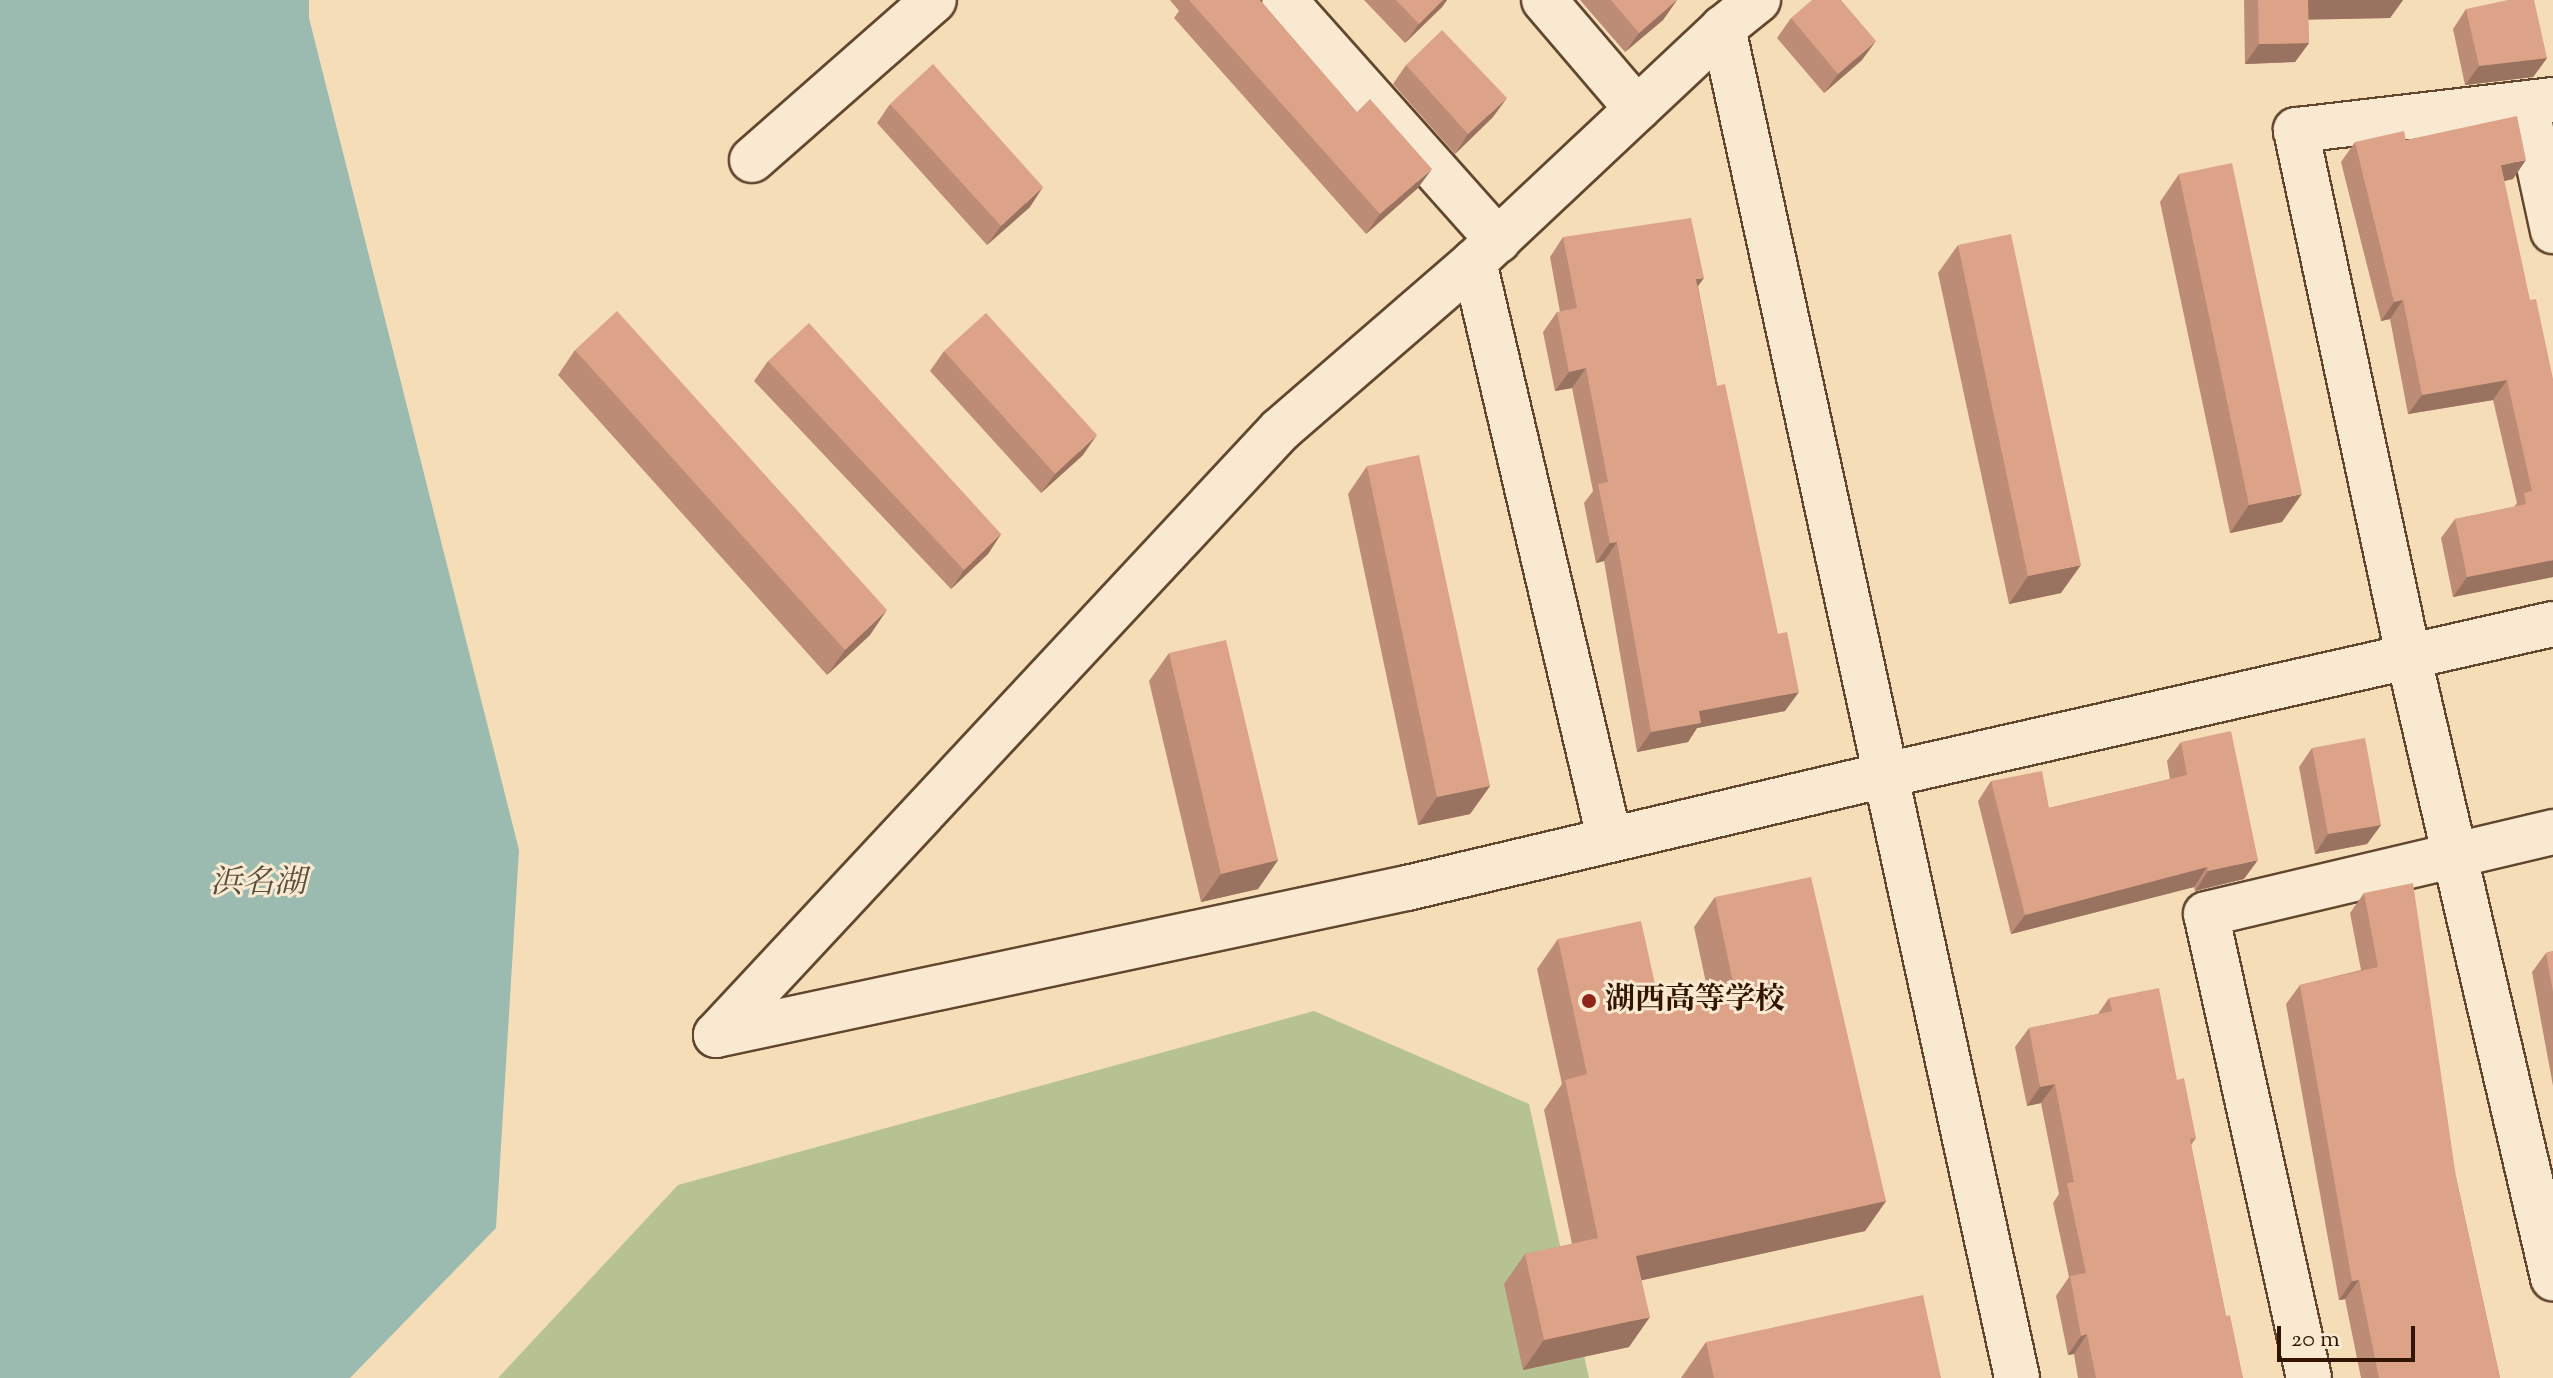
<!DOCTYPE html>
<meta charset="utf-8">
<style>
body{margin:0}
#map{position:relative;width:2553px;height:1378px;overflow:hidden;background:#f4ddb7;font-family:"Sorts Mill Goudy","Noto Serif JP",serif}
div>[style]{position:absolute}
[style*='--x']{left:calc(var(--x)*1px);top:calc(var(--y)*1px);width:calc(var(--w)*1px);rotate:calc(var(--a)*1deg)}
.green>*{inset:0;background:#b6c292}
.water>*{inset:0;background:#9cbbb0}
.roads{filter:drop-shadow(2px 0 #63462e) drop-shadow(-2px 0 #63462e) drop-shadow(0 2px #63462e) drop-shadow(0 -2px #63462e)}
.minor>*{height:44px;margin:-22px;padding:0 22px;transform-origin:22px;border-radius:22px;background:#f8e9d0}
.tertiary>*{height:44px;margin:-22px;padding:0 22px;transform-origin:22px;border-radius:22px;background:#f8e9d0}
.wall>*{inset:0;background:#bd8c76}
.shaded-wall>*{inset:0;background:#9a7260}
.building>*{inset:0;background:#dca389}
.dots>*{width:22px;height:22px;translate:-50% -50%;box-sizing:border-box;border:4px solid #f8e9d0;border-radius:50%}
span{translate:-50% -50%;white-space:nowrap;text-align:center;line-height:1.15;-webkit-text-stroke:6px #f8e9d0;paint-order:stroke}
.poi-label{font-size:30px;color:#331401;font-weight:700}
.left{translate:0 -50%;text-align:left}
.water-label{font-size:32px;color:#584e3e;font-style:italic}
.scale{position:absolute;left:2277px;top:1326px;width:138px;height:36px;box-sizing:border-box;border:4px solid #331401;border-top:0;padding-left:10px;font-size:24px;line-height:28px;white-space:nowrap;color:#331401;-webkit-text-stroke:6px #f8e9d0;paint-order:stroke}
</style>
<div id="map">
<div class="green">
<i style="clip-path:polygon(1314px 1011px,1529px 1104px,1589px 1378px,498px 1378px,678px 1185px)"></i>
</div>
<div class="water">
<i style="clip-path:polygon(0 0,309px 0,309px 18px,519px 850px,496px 1228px,350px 1378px,0 1378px)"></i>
</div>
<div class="roads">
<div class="minor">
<i style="--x:1284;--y:0;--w:322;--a:48.3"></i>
<i style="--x:1544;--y:0;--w:143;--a:49.5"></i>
<i style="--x:1723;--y:28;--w:45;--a:-38.7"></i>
<i style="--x:2553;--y:100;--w:259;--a:173.3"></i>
<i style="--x:2296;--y:130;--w:541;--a:77.94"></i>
<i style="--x:2409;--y:659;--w:636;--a:76.9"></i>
<i style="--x:2526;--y:106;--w:128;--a:77.8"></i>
<i style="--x:752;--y:160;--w:242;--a:-41.3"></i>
<i style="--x:716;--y:1035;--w:706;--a:-12.01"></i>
<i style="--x:1407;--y:888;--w:492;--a:-13.3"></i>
<i style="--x:2309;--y:1378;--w:475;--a:-102.5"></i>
<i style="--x:2206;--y:914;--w:357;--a:-13.3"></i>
</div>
<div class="tertiary">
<i style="--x:1723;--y:28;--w:1382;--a:77.71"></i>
<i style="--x:1474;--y:262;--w:591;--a:76.79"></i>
<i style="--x:1886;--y:775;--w:684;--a:-12.76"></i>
<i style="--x:716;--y:1035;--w:827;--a:-47.01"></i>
<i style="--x:1280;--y:430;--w:257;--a:-40.9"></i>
<i style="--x:1474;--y:262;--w:342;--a:-43.2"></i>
</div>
</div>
<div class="wall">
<i style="clip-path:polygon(1170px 0,1260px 0,1418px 188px,1366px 234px,1174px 18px,1179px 11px)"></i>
<i style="clip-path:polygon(1364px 0,1447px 0,1442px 7px,1405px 43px)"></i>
<i style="clip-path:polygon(1580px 0,1677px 0,1663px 20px,1625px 52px)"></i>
<i style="clip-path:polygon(2244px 0,2403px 0,2390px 18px,2308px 19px,2309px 43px,2295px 62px,2245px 64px)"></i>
<i style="clip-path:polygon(2466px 9px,2547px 58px,2533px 77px,2465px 85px,2453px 29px)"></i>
<i style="clip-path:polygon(1791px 18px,1862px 60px,1824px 93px,1777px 38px)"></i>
<i style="clip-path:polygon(1406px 65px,1493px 117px,1455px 154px,1393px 84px)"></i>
<i style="clip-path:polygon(890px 104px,1030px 207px,987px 245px,877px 123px)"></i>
<i style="clip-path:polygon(2406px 140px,2513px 179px,2504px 181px,2553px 577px,2453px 597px,2441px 538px,2455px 519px,2514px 507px,2517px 503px,2493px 400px,2408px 414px,2390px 319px,2381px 321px,2341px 162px,2355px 142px)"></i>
<i style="clip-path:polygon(2179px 174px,2282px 522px,2230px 533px,2160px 202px)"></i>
<i style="clip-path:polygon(1563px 237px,1698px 286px,1717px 386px,1785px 711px,1697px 728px,1688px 742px,1637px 752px,1604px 561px,1596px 563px,1584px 503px,1593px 491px,1572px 388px,1555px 391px,1543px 332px,1557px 312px,1560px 312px,1550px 257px)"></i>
<i style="clip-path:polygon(1958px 245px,2061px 593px,2009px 604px,1938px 273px)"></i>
<i style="clip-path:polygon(575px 350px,870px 635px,827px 675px,558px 375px)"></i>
<i style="clip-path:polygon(944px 351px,1083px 455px,1041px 493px,930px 371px)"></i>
<i style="clip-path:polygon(768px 361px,1001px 534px,988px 554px,951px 589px,754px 381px)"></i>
<i style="clip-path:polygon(1367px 466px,1490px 786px,1470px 814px,1418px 825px,1348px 494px)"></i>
<i style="clip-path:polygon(1169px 653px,1278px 860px,1258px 889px,1201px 902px,1149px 681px)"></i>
<i style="clip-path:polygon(2181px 742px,2244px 879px,2195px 891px,2194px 887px,2011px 934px,1978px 801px,1991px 781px,2049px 808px,2170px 779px,2167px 761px)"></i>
<i style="clip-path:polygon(2312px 748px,2381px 825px,2367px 844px,2315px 854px,2299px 767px)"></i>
<i style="clip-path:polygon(2364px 893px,2456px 1177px,2500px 1378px,2361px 1378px,2345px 1299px,2339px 1300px,2286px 1004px,2300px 985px,2361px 970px,2350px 913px)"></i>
<i style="clip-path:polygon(1715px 897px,1886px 1201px,1865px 1231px,1642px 1280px,1629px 1347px,1523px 1370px,1504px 1284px,1525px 1254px,1572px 1244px,1544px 1110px,1562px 1084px,1537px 969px,1558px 939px,1659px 1002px,1708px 992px,1694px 927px)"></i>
<i style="clip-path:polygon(2553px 951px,2553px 1086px,2532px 972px,2546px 953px)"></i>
<i style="clip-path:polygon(2109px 998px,2177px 1080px,2196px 1138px,2191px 1145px,2226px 1316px,2243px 1378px,2078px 1378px,2074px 1354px,2068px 1355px,2056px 1296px,2069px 1277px,2053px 1203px,2059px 1194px,2041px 1103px,2027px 1106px,2015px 1047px,2029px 1028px,2098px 1014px)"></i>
<i style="clip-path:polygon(1706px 1342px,1941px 1378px,1681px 1378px)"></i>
</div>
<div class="shaded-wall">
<i style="clip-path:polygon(1443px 0,1447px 0,1442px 7px,1405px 43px,1419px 24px)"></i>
<i style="clip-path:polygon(1677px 0,1663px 20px,1625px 52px,1639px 33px)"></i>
<i style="clip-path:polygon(2308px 0,2403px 0,2390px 18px,2294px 20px)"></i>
<i style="clip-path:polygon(1876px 41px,1862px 60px,1824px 93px,1838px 74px)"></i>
<i style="clip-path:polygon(2309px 43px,2295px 62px,2245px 64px,2259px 44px)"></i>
<i style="clip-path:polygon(2547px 58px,2533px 77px,2465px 85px,2479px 66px)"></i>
<i style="clip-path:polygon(1507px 98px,1493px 117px,1455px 154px,1468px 134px)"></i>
<i style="clip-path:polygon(2526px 160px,2513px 179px,2487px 185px,2501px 165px)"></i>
<i style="clip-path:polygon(1432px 169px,1418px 188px,1366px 234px,1380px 214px)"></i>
<i style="clip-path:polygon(1043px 187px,1030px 207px,987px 245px,1001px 226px)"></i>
<i style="clip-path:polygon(1704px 278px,1690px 297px,1696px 279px)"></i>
<i style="clip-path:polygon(2403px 300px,2390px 319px,2381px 321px,2394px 302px)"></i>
<i style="clip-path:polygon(1586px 368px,1572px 388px,1555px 391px,1569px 372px)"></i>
<i style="clip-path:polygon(2507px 380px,2493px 400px,2408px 414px,2422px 395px)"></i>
<i style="clip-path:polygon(1097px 435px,1083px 455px,1041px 493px,1055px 474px)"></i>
<i style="clip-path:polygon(2302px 494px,2282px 522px,2230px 533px,2249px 505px)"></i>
<i style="clip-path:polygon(1001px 534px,988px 554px,951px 589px,964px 570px)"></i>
<i style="clip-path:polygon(1617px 542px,1604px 561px,1596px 563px,1610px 543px)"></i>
<i style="clip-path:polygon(2553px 560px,2553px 577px,2453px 597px,2467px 577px)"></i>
<i style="clip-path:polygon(2081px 565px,2061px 593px,2009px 604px,2028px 576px)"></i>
<i style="clip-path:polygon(887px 610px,870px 635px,827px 675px,845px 650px)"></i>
<i style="clip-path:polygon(1799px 692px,1785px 711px,1697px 728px,1688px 742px,1637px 752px,1651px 732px,1699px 711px)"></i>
<i style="clip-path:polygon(1490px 786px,1470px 814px,1418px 825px,1437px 797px)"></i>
<i style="clip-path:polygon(2381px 825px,2367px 844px,2315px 854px,2328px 834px)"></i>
<i style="clip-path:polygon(1278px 860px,1258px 889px,1201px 902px,1221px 874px)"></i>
<i style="clip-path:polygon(2258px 860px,2244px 879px,2195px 891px,2208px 871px)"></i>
<i style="clip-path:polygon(2207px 867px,2194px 887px,2011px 934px,2025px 915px)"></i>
<i style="clip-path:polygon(2055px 1084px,2041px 1103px,2027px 1106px,2040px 1087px)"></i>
<i style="clip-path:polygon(1886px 1201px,1865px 1231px,1616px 1286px,1636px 1256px)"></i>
<i style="clip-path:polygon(2359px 1280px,2345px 1299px,2339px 1300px,2352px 1281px)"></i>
<i style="clip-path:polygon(1650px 1317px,1629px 1347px,1523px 1370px,1544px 1340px)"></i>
<i style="clip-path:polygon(2087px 1334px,2074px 1354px,2068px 1355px,2081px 1336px)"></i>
</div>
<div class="building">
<i style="clip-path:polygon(1189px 0,1260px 0,1357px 112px,1370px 99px,1432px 169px,1380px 214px)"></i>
<i style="clip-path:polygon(1396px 0,1443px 0,1419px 24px)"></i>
<i style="clip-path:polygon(1611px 0,1677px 0,1639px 33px)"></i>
<i style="clip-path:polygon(1812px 0,1841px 0,1876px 41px,1838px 74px,1791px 18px)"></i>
<i style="clip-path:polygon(2258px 0,2317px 0,2308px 0,2309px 43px,2259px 44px)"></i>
<i style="clip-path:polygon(2508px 0,2534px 0,2547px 58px,2479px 66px,2466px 9px)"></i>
<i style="clip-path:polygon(1442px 30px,1507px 98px,1468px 134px,1406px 65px)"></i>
<i style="clip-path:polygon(933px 64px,1043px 187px,1001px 226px,890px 104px)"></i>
<i style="clip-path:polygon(2517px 116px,2526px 160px,2501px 165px,2530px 300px,2536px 299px,2553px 379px,2553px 560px,2467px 577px,2455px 519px,2526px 504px,2524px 493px,2532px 491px,2507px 380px,2422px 395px,2403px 300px,2394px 302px,2355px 142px,2404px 131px,2406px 140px)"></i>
<i style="clip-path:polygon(2232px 163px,2302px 494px,2249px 505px,2179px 174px)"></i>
<i style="clip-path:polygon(1691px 218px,1704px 278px,1696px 279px,1717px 386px,1725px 384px,1778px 634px,1787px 632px,1799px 692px,1699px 711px,1701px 723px,1651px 732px,1617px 542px,1610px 543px,1598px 484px,1608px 482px,1586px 368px,1569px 372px,1557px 312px,1577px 308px,1563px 237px)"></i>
<i style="clip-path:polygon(2011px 234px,2081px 565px,2028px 576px,1958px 245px)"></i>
<i style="clip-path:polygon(617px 311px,887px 610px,845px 650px,575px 350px)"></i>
<i style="clip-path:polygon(986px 313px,1097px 435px,1055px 474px,944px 351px)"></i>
<i style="clip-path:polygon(809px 323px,1001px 534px,964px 570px,768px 361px)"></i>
<i style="clip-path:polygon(1419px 455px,1490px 786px,1437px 797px,1367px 466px)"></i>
<i style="clip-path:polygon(1226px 640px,1278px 860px,1221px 874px,1169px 653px)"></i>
<i style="clip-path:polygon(2231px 731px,2258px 860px,2208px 871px,2207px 867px,2025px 915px,1991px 781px,2042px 771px,2049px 808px,2187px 775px,2181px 742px)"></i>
<i style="clip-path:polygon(2365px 738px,2381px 825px,2328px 834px,2312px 748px)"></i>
<i style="clip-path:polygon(1811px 877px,1886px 1201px,1636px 1256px,1650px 1317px,1544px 1340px,1525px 1254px,1598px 1238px,1565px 1080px,1587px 1074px,1558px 939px,1641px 921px,1659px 1002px,1734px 987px,1715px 897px)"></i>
<i style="clip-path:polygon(2413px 883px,2456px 1177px,2500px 1378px,2379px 1378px,2359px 1280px,2352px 1281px,2300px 985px,2378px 967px,2364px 893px)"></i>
<i style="clip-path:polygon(2553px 951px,2553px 992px,2546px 953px)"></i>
<i style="clip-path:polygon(2159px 988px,2177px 1080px,2184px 1078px,2196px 1138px,2190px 1139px,2226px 1316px,2230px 1315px,2243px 1378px,2096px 1378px,2087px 1334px,2081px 1336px,2070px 1276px,2086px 1273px,2067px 1183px,2074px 1182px,2055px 1084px,2040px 1087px,2029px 1028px,2112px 1011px,2109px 998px)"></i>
<i style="clip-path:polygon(1923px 1295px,1941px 1378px,1714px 1378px,1706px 1342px)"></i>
</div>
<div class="dots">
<i style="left:1589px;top:1001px;background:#8f2418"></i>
</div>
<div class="poi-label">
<span class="left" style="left:1605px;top:1001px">湖西高等学校</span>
</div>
<div class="water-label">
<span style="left:258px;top:884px">浜名湖</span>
</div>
<div class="scale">20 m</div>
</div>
